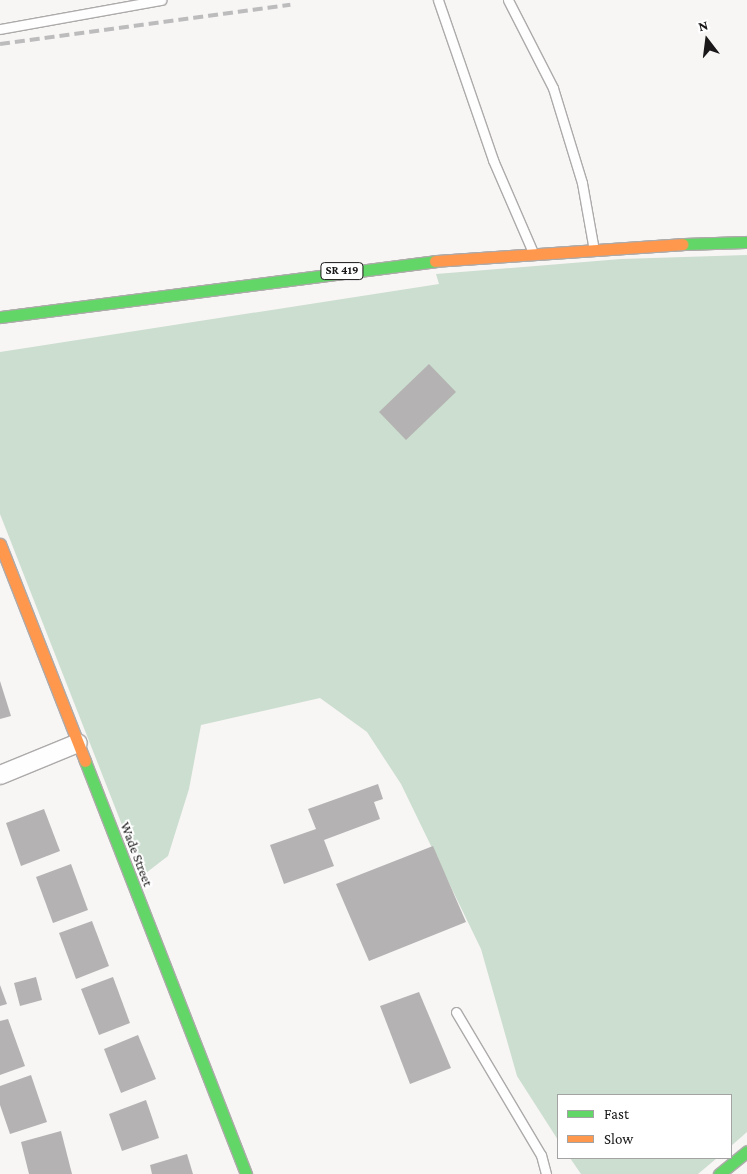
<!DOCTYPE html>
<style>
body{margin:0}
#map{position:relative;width:747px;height:1174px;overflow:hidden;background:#f8f5f5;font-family:"Crimson Pro",serif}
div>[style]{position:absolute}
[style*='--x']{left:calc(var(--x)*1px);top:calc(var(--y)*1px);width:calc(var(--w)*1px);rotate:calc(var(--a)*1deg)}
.forest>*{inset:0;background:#cbdecf}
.building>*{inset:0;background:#b4b2b2}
.roads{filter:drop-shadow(1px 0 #adaaaa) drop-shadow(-1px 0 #adaaaa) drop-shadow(0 1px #adaaaa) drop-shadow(0 -1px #adaaaa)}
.lane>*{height:9px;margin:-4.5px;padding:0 4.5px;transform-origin:4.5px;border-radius:4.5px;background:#fefefe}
.street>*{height:18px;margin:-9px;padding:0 9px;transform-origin:9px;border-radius:9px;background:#fefefe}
.fast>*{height:11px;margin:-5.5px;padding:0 5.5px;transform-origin:5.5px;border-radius:5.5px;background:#63d668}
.slow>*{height:11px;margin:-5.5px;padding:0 5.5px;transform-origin:5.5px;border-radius:5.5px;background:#ff974d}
.rail>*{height:4px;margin-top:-2px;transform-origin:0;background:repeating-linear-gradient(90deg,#bdbcbc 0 10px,transparent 0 15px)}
span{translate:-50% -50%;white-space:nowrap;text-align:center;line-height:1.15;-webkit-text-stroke:4px #fff;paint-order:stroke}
.shield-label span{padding:1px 4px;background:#fff;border:1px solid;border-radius:4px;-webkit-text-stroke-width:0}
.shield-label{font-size:12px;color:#1a1818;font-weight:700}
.street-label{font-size:14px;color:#1a1818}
.legend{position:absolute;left:557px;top:1094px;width:175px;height:65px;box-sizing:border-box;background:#fff;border:1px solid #a3a3a3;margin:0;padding:6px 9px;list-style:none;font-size:15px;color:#1a1818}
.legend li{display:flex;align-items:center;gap:10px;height:25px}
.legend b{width:25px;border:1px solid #a3a3a3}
.north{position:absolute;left:682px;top:15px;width:50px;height:50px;-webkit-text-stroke:4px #fff;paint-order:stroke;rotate:345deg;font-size:14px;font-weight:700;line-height:20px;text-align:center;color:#1a1818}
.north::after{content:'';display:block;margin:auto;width:18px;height:22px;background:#1a1818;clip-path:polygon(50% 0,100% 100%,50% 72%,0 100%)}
</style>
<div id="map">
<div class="forest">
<i style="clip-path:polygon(747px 255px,747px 1132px,731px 1146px,731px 1095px,558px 1095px,558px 1140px,517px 1076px,481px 949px,401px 784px,367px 732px,320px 698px,201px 725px,189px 789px,168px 856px,142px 876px,0 514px,0 352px,439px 284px,436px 274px,621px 259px)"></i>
<i style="clip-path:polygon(570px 1158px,717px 1158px,698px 1174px,581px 1174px)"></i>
</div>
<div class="building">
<i style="clip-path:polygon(429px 364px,456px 392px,406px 440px,379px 412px)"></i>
<i style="clip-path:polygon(0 681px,11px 716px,0 719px)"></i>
<i style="clip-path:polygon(378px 784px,383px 799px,374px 802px,380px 819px,324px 840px,334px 866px,284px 884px,270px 845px,316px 829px,308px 809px)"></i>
<i style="clip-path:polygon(44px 809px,60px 851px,21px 866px,6px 823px)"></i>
<i style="clip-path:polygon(433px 846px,466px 922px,369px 961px,336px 884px)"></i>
<i style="clip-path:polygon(71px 864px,88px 910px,53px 923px,36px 877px)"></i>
<i style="clip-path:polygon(92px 921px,109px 966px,76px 979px,59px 933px)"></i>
<i style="clip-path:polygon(36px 977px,42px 1000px,20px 1006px,14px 983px)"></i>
<i style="clip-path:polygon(113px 977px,130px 1023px,99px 1035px,81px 989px)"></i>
<i style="clip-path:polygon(0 985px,7px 1004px,0 1006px)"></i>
<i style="clip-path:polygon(419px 992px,451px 1068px,410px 1084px,380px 1006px)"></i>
<i style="clip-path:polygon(8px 1019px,25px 1066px,0 1075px,0 1021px)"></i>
<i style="clip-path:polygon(138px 1035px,156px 1079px,121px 1093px,104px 1049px)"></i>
<i style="clip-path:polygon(31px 1075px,47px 1122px,10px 1134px,0 1105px,0 1086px)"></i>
<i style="clip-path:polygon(146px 1100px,159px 1138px,122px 1151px,109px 1114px)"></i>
<i style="clip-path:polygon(61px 1131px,72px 1174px,29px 1174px,21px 1142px)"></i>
<i style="clip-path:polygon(187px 1154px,193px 1174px,152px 1174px,150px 1165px)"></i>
</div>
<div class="roads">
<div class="lane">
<i style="--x:438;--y:0;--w:169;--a:71"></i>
<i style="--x:493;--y:160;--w:98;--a:66.6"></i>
<i style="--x:508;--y:0;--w:99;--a:62.9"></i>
<i style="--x:553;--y:88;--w:99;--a:73"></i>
<i style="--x:582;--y:183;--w:63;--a:79.9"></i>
<i style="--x:0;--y:29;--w:164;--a:-10.2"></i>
<i style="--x:456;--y:1012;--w:166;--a:59.3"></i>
<i style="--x:541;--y:1155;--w:20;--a:75"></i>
</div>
<div class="street">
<i style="--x:0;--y:775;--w:84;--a:-22.3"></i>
</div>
<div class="fast">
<i style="--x:682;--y:244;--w:65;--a:-1.8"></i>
<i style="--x:0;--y:317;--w:439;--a:-7.3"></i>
<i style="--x:85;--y:761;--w:443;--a:68.7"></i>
<i style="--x:719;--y:1174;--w:36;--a:-39"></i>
</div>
<div class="slow">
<i style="--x:435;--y:261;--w:248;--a:-3.9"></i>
<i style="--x:0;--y:544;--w:233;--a:68.6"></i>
</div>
</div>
<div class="rail">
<i style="--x:0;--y:44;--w:293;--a:-7.7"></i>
</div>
<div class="shield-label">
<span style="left:342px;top:271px">SR 419</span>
</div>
<div class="street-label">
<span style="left:137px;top:854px;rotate:69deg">Wade Street</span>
</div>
<ul class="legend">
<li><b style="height:6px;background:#63d668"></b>Fast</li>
<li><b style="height:6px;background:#ff974d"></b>Slow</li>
</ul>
<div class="north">N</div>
</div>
